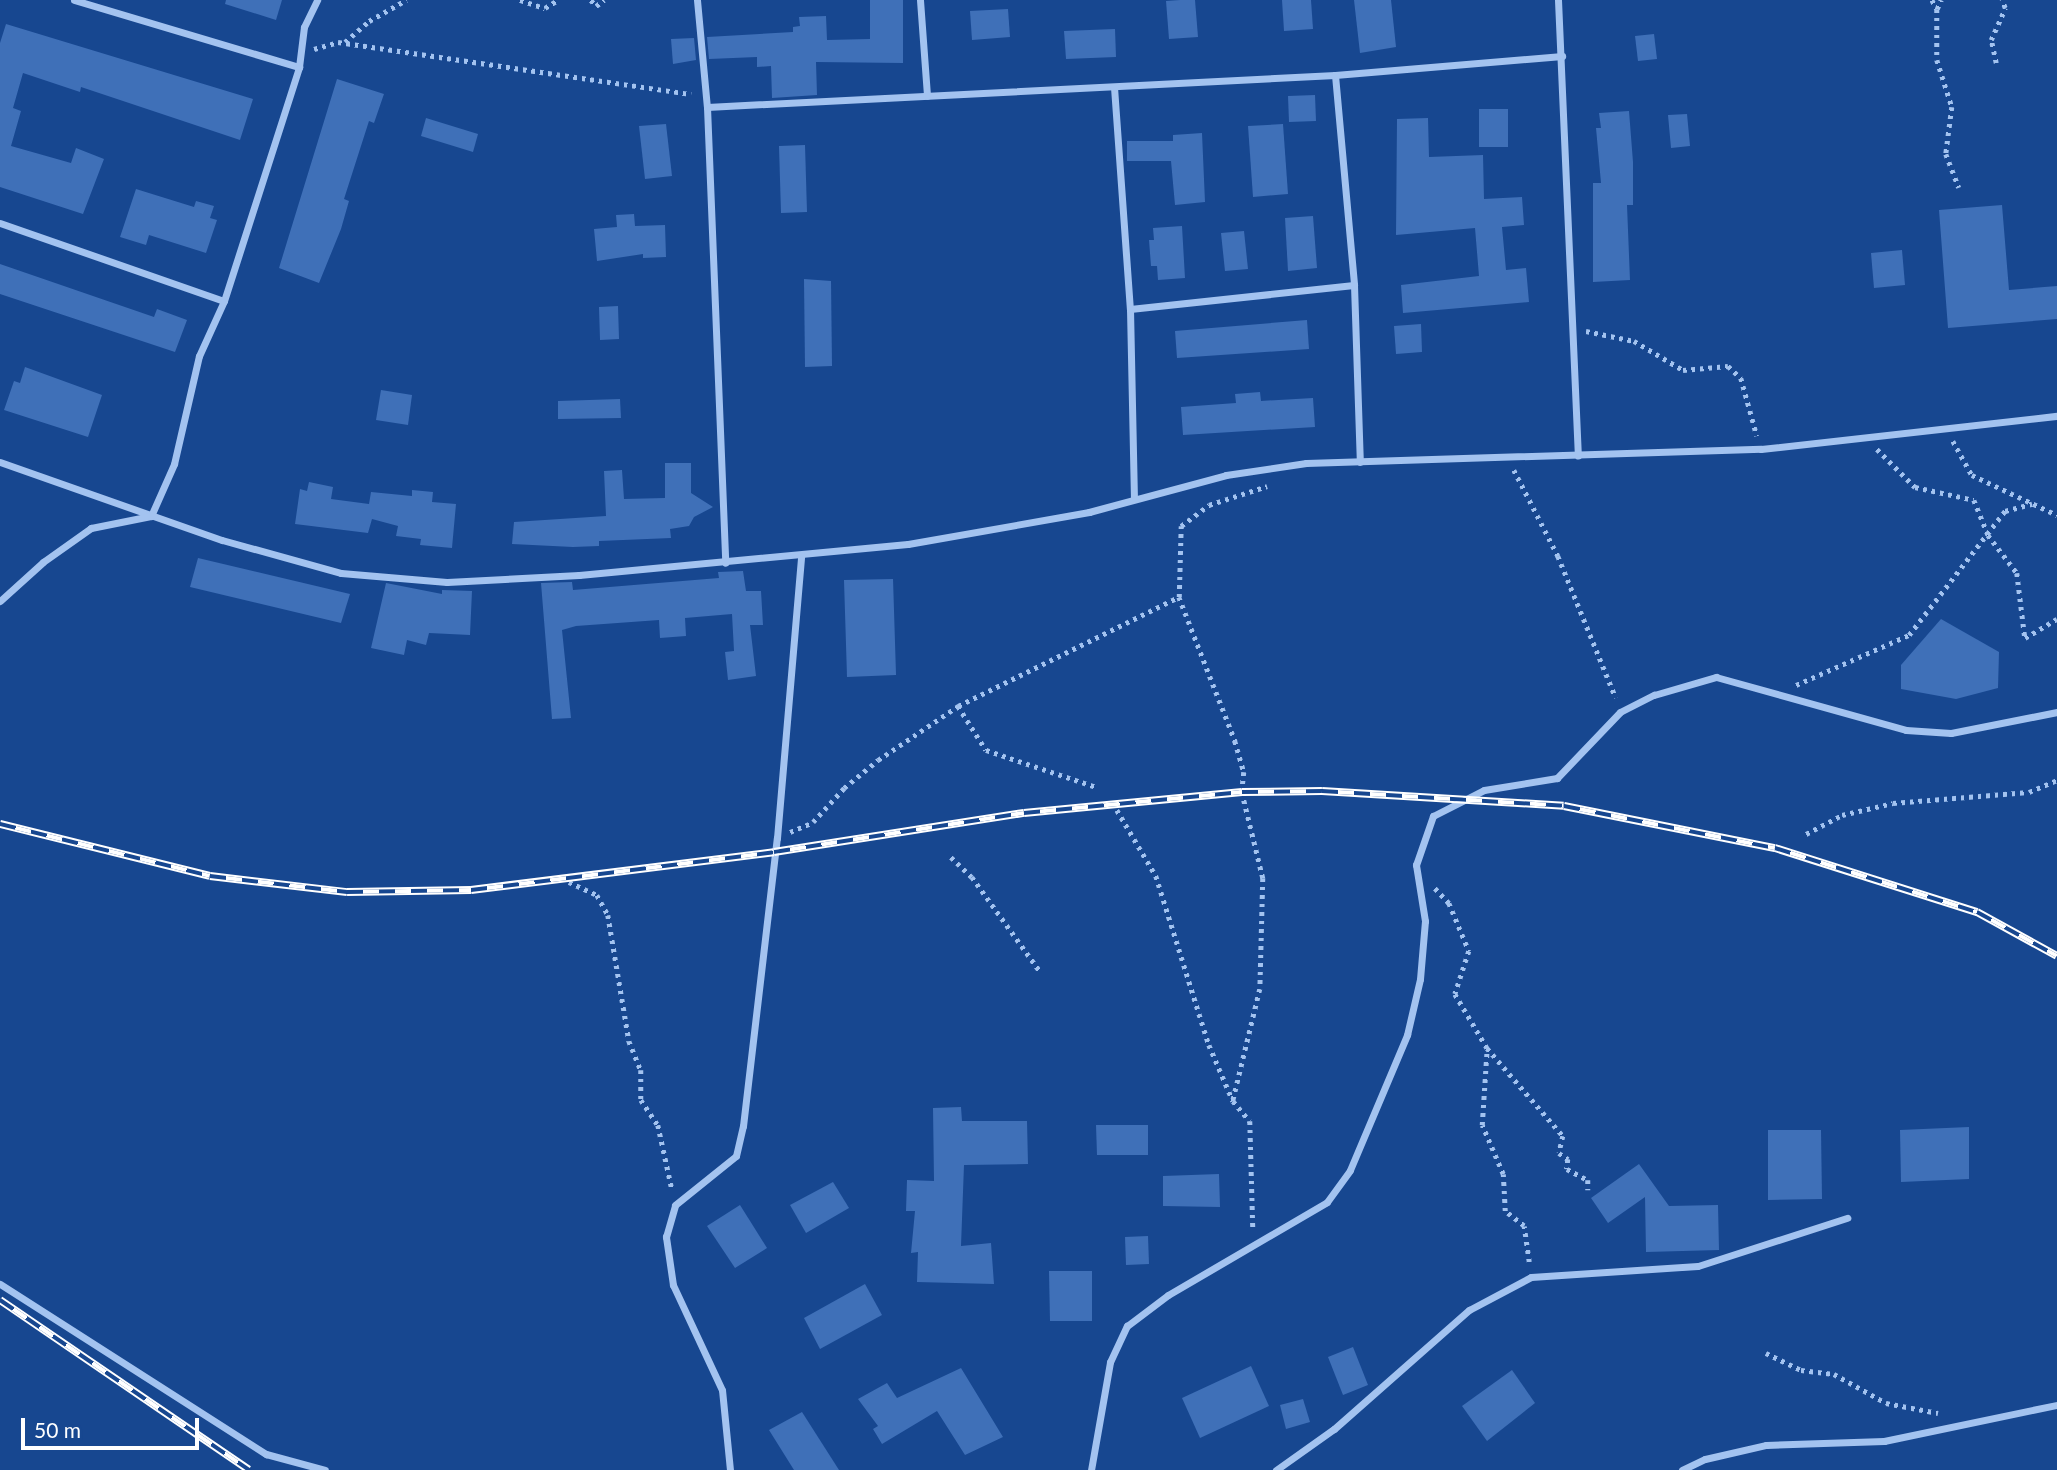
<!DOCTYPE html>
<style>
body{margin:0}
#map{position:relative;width:2057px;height:1470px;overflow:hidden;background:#174790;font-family:Lato,sans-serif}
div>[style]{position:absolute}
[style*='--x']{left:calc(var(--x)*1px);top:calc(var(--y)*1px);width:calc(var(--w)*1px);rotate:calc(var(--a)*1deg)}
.building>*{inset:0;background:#3f70b8}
.path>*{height:4.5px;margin-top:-2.25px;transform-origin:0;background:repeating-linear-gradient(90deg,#a3c3f0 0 3.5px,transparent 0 8.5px)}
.street>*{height:7px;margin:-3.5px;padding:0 3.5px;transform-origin:3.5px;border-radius:3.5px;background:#a3c3f0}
.rail>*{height:8px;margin-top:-4px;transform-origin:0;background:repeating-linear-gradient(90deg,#174790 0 16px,#fff 0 32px);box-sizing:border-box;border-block:2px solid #fff}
span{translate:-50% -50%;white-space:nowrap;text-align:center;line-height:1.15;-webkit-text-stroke:5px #174790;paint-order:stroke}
.scale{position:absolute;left:21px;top:1418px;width:178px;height:32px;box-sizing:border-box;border:4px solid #fff;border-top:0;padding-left:9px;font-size:21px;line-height:24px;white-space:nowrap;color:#fff;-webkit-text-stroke:5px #174790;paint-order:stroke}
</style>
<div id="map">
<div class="building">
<i style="clip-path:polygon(226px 0,282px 0,276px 20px,225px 4px)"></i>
<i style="clip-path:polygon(870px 0,903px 0,903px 63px,816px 62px,817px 95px,772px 98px,771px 66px,757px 67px,757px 57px,709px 59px,707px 37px,793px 32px,793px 27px,800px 26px,799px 17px,826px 16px,827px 40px,870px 39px)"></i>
<i style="clip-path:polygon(1180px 0,1195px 0,1198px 37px,1169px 39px,1166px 1px)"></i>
<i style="clip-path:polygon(1282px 0,1311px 0,1313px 29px,1284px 31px)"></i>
<i style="clip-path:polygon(1354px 0,1391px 0,1396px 47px,1360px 53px)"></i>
<i style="clip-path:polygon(1008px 9px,1010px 37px,972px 40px,970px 11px)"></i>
<i style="clip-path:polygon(6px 24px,253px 99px,240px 140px,81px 87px,80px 92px,23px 73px,13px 108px,21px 111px,11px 146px,71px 163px,76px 148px,104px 159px,83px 214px,0 187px,0 43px)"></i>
<i style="clip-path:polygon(1115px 29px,1116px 57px,1066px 59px,1064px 31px)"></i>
<i style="clip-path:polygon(1654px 34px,1657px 59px,1638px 61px,1635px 36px)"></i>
<i style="clip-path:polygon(694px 38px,696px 60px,673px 64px,671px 39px)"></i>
<i style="clip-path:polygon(337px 79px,384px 94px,374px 123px,369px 121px,344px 199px,349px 201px,341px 229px,319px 283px,279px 268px)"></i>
<i style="clip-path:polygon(1315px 95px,1316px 121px,1289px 122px,1288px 96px)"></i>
<i style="clip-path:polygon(1479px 109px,1508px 109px,1508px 147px,1479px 147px)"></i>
<i style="clip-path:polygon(1629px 111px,1633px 162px,1633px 205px,1627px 205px,1630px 280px,1593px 282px,1593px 183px,1601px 183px,1596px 128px,1601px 128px,1599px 113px)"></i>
<i style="clip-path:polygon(1687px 114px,1690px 146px,1671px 148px,1668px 115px)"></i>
<i style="clip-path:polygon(426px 118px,478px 134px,473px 152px,421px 136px)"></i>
<i style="clip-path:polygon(1428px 118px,1429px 157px,1483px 155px,1484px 199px,1522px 197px,1524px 225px,1502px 227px,1506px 270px,1526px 268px,1529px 302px,1403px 313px,1401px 285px,1479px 276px,1475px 228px,1396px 235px,1397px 119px)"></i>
<i style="clip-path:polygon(666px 124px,672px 176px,645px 179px,639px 126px)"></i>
<i style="clip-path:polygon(1283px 124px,1288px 194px,1253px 197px,1248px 126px)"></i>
<i style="clip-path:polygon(1202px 133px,1205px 202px,1175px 205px,1171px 161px,1127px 161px,1127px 141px,1173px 141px,1173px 135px)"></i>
<i style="clip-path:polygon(805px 145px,807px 212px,781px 213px,779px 146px)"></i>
<i style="clip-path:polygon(136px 189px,194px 207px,196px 201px,214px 206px,210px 218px,217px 220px,206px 253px,149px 235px,146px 245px,120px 237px)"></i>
<i style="clip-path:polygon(2002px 205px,2009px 290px,2057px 286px,2057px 319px,1948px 328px,1939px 210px)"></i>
<i style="clip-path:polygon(634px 214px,635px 226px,665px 225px,666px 257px,643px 258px,643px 254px,597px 261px,594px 229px,617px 227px,616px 215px)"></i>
<i style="clip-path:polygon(1313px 216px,1317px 268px,1288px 271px,1285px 218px)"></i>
<i style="clip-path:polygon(1182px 226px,1185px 278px,1158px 280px,1157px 266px,1151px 266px,1149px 240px,1154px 240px,1153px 228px)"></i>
<i style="clip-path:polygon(1244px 231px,1248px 269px,1225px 271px,1221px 233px)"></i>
<i style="clip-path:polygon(1902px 250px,1905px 285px,1874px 288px,1871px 253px)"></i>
<i style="clip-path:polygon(0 264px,154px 317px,157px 309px,187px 320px,175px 352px,0 294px)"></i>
<i style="clip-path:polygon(804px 279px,831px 281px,832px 366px,805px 367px)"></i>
<i style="clip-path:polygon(618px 306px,619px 339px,600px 340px,599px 307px)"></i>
<i style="clip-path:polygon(1307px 320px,1309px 349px,1177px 358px,1175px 331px)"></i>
<i style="clip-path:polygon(1421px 324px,1422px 352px,1396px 354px,1394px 326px)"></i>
<i style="clip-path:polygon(25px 367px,102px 395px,88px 437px,4px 410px,14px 381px,20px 383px)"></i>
<i style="clip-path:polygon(381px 390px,412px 395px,408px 425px,376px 420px)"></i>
<i style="clip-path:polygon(1260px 392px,1261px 401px,1313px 398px,1315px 427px,1183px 435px,1181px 407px,1236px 403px,1235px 394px)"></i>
<i style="clip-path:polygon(620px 399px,621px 418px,558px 419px,558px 401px)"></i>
<i style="clip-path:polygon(665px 463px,691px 463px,691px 493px,713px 507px,694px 517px,689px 526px,670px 529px,671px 538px,599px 541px,599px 546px,573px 547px,512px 544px,514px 522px,606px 516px,604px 471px,622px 470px,624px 499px,665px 498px)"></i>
<i style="clip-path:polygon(309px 482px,333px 487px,331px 499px,369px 504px,371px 492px,412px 496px,412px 490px,433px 492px,432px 502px,456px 504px,452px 548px,420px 545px,421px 539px,396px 536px,398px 526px,372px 519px,368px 533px,295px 524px,300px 489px,307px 491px)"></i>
<i style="clip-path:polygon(198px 558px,350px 594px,341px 623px,190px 587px)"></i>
<i style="clip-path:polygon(743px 571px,746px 591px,761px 591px,763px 625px,750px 625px,756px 676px,728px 680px,725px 652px,734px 651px,732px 614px,685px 618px,686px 636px,660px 638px,659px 620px,576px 626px,562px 630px,571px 718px,552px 719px,541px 583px,572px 582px,573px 590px,719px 578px,718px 572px)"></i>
<i style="clip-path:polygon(893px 579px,896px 675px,847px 677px,844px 580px)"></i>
<i style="clip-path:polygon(386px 583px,442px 594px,442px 590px,472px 591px,470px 635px,429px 633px,426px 645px,407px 640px,404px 655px,371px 648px)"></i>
<i style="clip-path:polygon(1941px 619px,1999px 652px,1998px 688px,1956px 699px,1901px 689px,1901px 665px)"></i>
<i style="clip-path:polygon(961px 1107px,962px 1121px,1027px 1121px,1028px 1164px,964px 1165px,961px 1246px,991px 1243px,994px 1284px,917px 1282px,918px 1252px,911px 1253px,915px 1211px,906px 1211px,907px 1180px,934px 1181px,933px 1108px)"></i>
<i style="clip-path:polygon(1096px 1125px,1148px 1125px,1148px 1155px,1097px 1155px)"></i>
<i style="clip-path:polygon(1969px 1127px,1969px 1179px,1901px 1182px,1900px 1130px)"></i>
<i style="clip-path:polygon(1768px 1130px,1821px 1130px,1822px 1199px,1768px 1200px)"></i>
<i style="clip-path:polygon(1639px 1164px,1669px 1206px,1718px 1205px,1719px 1250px,1646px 1252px,1645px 1197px,1608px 1223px,1591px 1198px)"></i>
<i style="clip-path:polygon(1219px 1174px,1220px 1207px,1163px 1206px,1163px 1176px)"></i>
<i style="clip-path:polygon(833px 1182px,849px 1208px,806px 1233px,790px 1205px)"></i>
<i style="clip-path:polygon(740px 1205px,767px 1248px,735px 1268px,707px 1226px)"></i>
<i style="clip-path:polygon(1148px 1236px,1149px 1264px,1126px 1265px,1125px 1237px)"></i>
<i style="clip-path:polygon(1049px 1271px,1092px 1271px,1092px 1321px,1050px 1321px)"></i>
<i style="clip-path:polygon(865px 1284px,882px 1315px,820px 1349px,804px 1318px)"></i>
<i style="clip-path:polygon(1353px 1347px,1368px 1385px,1343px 1395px,1328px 1357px)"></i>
<i style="clip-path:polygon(1251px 1366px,1269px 1406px,1200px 1438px,1182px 1398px)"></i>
<i style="clip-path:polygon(961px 1368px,1003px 1437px,965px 1455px,937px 1411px,882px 1444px,873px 1429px,878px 1426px,858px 1399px,887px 1383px,897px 1398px)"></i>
<i style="clip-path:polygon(1512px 1370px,1535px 1403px,1487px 1441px,1462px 1406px)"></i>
<i style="clip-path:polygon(1303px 1399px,1310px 1422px,1286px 1429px,1280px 1405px)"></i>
<i style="clip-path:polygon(802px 1412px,839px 1470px,794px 1470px,769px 1430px)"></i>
</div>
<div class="path">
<i style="--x:520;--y:0;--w:26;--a:18"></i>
<i style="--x:545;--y:8;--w:15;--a:-32"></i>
<i style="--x:591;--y:0;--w:8;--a:50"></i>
<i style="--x:596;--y:6;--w:10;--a:-37"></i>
<i style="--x:1932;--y:0;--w:10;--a:61"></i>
<i style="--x:1937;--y:9;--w:10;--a:-66"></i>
<i style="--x:1937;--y:9;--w:51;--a:90"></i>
<i style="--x:1937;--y:60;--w:49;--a:72.3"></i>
<i style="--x:1952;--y:107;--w:47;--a:97.3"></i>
<i style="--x:1946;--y:154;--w:36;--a:69"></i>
<i style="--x:345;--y:42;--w:32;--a:-41"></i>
<i style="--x:369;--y:21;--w:43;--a:-29.6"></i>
<i style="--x:314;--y:49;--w:25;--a:-16"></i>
<i style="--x:338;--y:42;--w:357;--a:8.4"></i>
<i style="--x:1996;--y:63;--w:24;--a:-102"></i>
<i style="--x:1991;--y:40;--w:35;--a:-66"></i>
<i style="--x:2005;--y:8;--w:9;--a:-111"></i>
<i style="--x:1586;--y:331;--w:49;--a:11.8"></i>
<i style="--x:1634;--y:341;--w:57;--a:30.6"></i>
<i style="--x:1683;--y:370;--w:45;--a:-5.1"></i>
<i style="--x:1728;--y:366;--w:18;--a:43"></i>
<i style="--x:1741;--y:378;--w:60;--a:74.6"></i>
<i style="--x:1953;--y:441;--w:39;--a:61"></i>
<i style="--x:1972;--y:475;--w:94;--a:25.2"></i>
<i style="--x:1877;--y:449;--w:54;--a:45"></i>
<i style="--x:1915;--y:487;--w:60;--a:12.4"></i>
<i style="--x:1974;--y:500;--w:38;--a:68"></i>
<i style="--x:1988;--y:535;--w:48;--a:52.7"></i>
<i style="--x:2017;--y:573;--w:65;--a:83"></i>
<i style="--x:2025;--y:638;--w:37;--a:-31"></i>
<i style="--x:1514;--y:470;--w:97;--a:62.9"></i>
<i style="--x:1558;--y:556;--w:153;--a:67.8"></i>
<i style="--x:1179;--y:597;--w:155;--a:68.7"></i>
<i style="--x:1235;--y:741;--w:32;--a:74"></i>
<i style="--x:1244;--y:772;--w:20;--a:96"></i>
<i style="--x:1242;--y:792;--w:89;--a:76.3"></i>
<i style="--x:1263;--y:878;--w:111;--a:91.5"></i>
<i style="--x:1260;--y:989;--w:115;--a:103.6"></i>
<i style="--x:1796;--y:685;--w:124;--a:-23.9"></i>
<i style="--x:1909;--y:635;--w:157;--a:-52.3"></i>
<i style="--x:2005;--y:511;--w:28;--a:-15"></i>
<i style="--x:958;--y:706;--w:52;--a:57.5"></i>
<i style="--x:986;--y:750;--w:116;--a:18.6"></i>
<i style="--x:1117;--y:810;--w:77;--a:59.4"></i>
<i style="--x:1156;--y:876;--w:177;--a:72.6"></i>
<i style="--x:1209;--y:1045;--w:61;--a:66.8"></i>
<i style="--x:1233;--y:1101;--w:26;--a:50"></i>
<i style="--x:1250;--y:1121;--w:109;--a:88.4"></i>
<i style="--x:790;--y:832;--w:25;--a:-23"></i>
<i style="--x:813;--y:822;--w:46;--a:-47.6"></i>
<i style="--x:844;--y:788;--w:44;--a:-39.5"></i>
<i style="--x:878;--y:760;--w:97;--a:-34"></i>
<i style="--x:958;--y:706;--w:246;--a:-26.3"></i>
<i style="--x:1179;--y:597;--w:71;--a:-88.4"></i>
<i style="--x:1181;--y:526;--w:35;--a:-37"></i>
<i style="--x:1209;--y:505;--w:61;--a:-18.1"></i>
<i style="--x:1806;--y:834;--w:41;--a:-27.8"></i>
<i style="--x:1842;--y:815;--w:52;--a:-13.2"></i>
<i style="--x:1893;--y:803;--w:136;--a:-4.6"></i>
<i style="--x:2029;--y:792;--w:30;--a:-23"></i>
<i style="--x:951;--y:857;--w:29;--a:44"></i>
<i style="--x:972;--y:877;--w:115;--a:54.2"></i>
<i style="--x:569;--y:882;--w:31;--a:25"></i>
<i style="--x:597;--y:895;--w:23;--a:61"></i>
<i style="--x:608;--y:915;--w:128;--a:80.5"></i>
<i style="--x:629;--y:1041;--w:31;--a:68"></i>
<i style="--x:641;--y:1070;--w:30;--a:90"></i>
<i style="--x:641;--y:1100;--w:30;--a:56"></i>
<i style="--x:658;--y:1125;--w:66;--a:77.7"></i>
<i style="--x:1435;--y:888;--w:21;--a:47"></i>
<i style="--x:1449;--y:903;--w:52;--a:67.4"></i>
<i style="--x:1469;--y:951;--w:45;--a:108"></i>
<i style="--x:1455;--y:994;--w:63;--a:59.3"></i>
<i style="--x:1529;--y:1262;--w:36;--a:-98"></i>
<i style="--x:1524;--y:1226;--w:24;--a:-142"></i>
<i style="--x:1505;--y:1211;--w:37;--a:-93"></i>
<i style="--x:1503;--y:1174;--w:53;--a:-113.2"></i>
<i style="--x:1482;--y:1125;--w:77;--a:-86.3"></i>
<i style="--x:1487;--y:1048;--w:116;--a:49.2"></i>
<i style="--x:1563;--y:1136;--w:17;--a:103"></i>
<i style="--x:1559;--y:1153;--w:11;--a:34"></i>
<i style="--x:1568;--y:1159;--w:10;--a:96"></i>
<i style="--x:1567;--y:1169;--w:24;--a:28"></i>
<i style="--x:1588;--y:1180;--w:10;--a:90"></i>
<i style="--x:1766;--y:1353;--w:39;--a:26"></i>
<i style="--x:1801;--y:1370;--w:33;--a:7"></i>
<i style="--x:1834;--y:1374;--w:60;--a:29.1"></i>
<i style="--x:1886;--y:1403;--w:53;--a:10.9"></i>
</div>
<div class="street">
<i style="--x:74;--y:0;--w:235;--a:16.6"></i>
<i style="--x:697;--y:0;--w:107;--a:84.7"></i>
<i style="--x:707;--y:107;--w:456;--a:87.7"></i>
<i style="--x:920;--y:0;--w:96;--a:85.8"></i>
<i style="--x:1558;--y:0;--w:456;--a:87.5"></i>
<i style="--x:1335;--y:75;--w:211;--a:84.8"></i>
<i style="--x:1354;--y:285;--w:177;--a:88.1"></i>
<i style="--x:1114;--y:87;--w:223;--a:85.9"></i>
<i style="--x:1130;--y:309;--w:189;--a:88.8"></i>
<i style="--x:707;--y:107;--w:629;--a:-2.92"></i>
<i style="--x:1335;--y:75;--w:228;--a:-4.8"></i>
<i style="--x:0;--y:223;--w:237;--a:19.2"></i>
<i style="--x:1130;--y:309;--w:225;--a:-6.1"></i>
<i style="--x:0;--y:462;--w:235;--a:19.4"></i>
<i style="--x:222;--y:540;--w:123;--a:15.5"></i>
<i style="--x:341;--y:573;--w:106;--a:4.9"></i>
<i style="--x:447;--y:582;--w:132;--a:-3"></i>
<i style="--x:579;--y:575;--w:330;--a:-5.4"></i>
<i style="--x:908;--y:544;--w:184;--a:-10"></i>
<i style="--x:1089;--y:512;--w:142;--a:-15.1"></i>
<i style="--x:1226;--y:475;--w:81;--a:-8.5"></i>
<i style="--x:1306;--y:463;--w:455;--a:-1.8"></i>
<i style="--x:1761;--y:449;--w:298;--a:-6.4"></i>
<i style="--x:0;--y:601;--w:58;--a:-42.2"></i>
<i style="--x:43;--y:562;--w:59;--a:-35.3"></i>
<i style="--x:91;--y:528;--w:61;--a:-11.3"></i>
<i style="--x:151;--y:516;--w:57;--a:-66.1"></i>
<i style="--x:174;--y:464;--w:111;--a:-77"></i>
<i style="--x:199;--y:356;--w:60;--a:-65.6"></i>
<i style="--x:224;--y:301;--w:246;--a:-72.2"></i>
<i style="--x:299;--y:67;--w:40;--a:-82.9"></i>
<i style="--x:304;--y:27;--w:30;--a:-64"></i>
<i style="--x:0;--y:1284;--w:316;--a:32.6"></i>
<i style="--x:266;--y:1454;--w:61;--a:15.2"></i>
<i style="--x:730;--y:1470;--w:80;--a:-95.7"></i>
<i style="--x:722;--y:1390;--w:116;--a:-115"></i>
<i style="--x:673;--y:1285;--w:49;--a:-98.3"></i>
<i style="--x:666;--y:1237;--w:33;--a:-74"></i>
<i style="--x:675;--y:1205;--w:78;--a:-38.8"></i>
<i style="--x:736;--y:1156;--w:31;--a:-77"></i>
<i style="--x:743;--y:1126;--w:290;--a:-83.3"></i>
<i style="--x:777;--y:838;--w:283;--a:-85.1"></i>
<i style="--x:1091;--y:1470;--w:110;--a:-80"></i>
<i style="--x:1110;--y:1362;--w:40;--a:-65"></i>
<i style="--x:1127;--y:1326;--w:51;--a:-37.1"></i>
<i style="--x:1168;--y:1295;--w:184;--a:-30.3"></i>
<i style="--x:1327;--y:1202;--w:39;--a:-54"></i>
<i style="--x:1350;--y:1170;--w:147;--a:-67.1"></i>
<i style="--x:1407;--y:1035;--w:57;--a:-76.9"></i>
<i style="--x:1420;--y:979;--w:58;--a:-85.1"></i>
<i style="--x:1425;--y:921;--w:57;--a:-99.1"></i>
<i style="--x:1416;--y:865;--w:52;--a:-70.9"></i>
<i style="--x:1433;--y:816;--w:57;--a:-27"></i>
<i style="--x:1484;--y:790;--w:74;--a:-9.3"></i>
<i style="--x:1557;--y:778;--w:91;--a:-46.3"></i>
<i style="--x:1620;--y:712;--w:38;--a:-27"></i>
<i style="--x:1654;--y:695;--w:65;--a:-16.2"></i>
<i style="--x:1716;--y:677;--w:197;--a:15.6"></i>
<i style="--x:1906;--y:730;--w:45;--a:3.8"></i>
<i style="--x:1951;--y:733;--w:108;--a:-11.2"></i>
<i style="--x:1276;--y:1470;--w:71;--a:-35.3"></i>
<i style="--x:1334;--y:1429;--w:180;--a:-41.4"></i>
<i style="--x:1469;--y:1310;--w:70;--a:-28"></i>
<i style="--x:1531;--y:1277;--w:167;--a:-3.8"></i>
<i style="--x:1698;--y:1266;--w:157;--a:-17.9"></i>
<i style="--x:1682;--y:1470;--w:25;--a:-26"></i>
<i style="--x:1705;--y:1459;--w:63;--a:-12.9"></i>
<i style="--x:1766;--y:1445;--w:118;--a:-1.9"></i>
<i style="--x:1884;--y:1441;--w:177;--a:-11.8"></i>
</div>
<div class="rail">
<i style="--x:0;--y:824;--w:216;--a:13.9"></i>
<i style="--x:210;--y:876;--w:138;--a:6.7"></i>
<i style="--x:347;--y:892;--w:124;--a:-0.9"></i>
<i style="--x:471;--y:890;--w:305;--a:-7.1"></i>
<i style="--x:774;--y:852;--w:253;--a:-8.9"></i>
<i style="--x:1024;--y:813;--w:219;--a:-5.5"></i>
<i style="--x:1242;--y:792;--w:80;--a:-0.7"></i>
<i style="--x:1322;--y:791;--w:242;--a:3.5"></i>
<i style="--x:1564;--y:806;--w:215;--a:11.3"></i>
<i style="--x:1775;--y:848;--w:212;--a:17.6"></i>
<i style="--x:1977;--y:912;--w:91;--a:28.8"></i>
<i style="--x:0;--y:1300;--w:301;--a:34.3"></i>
</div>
<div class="scale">50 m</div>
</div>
